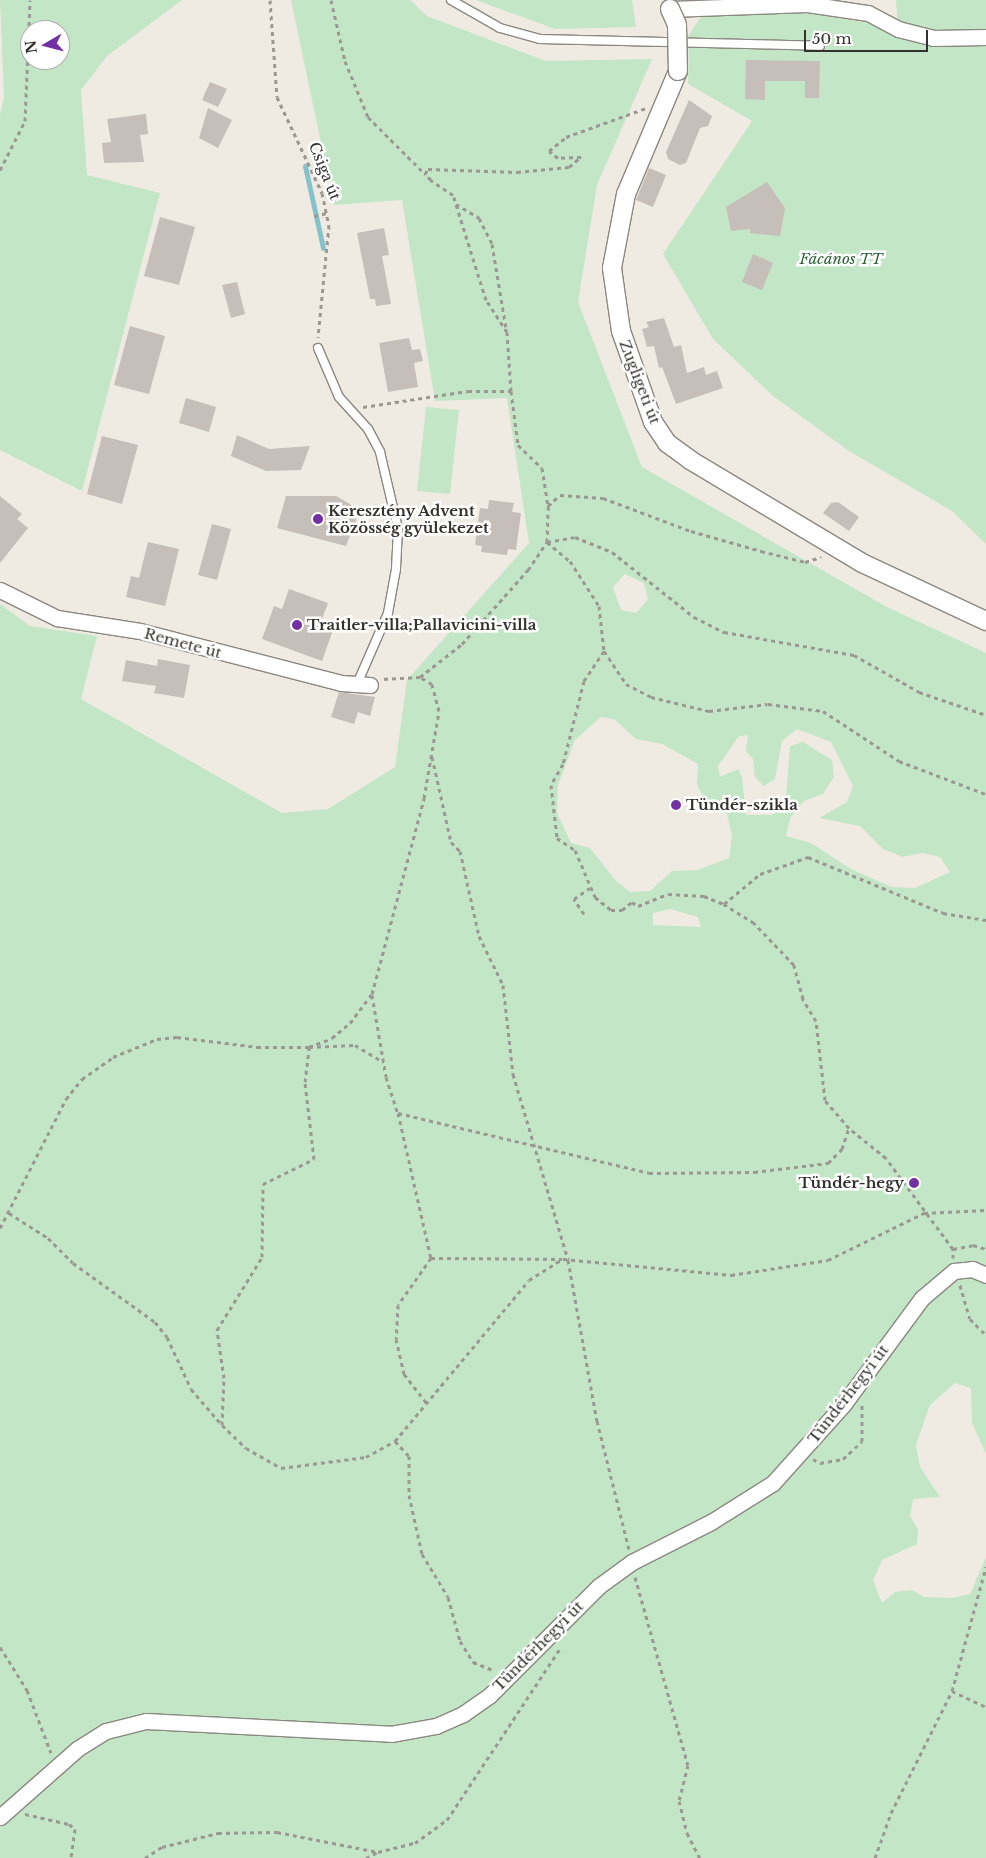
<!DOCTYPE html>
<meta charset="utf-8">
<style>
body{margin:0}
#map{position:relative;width:986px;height:1858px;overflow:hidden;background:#efebe2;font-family:"Libre Baskerville",serif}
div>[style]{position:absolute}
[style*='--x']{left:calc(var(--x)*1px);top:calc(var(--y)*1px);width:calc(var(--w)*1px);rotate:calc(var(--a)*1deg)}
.green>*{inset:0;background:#c3e7c6}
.stream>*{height:5px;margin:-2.5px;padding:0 2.5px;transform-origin:2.5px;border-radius:2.5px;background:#85c2c9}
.building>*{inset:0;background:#c6beb8}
.path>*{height:3px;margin-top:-1.5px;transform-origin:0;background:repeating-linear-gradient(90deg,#9b9892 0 4px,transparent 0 8px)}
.roads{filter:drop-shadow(1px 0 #8b8780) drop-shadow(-1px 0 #8b8780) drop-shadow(0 1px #8b8780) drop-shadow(0 -1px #8b8780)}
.service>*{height:8px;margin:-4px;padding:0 4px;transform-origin:4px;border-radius:4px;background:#fff}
.minor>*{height:15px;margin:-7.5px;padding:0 7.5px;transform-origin:7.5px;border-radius:7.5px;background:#fff}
.tertiary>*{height:18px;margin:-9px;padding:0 9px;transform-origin:9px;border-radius:9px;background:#fff}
.bridges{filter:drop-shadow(1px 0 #8b8780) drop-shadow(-1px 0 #8b8780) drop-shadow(0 1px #8b8780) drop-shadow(0 -1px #8b8780)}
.tertiary-bridge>*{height:18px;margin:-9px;padding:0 9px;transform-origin:9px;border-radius:9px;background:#fff}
.dots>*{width:14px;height:14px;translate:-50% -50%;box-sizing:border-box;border:2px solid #fff;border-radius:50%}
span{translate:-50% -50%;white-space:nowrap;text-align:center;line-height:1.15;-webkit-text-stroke:5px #fff;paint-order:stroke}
.street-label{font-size:15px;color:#33322f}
.park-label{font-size:15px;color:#2c6235;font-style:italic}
.poi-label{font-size:15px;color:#33322f;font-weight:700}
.left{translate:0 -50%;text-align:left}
.right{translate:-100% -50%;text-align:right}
.north{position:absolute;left:20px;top:20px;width:50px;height:50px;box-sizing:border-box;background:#fff;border:1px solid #adadac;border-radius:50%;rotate:262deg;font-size:14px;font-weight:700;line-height:20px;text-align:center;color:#33322f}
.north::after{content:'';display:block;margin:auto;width:18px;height:22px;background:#7431a5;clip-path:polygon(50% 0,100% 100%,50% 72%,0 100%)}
.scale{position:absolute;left:804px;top:30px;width:124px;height:22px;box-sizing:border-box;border:2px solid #33322f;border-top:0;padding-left:6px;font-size:15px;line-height:18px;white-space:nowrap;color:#33322f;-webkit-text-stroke:4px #fff;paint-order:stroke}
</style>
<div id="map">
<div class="green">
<i style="clip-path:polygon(evenodd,0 0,182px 0,107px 56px,81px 90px,87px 175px,160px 193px,82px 491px,0 450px,0 114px,4px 97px,0 0,30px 30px,60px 30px,60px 60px,30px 60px,30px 30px)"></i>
<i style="clip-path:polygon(evenodd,291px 0,410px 0,427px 16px,546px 61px,652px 59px,597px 185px,578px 302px,642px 467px,885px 606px,986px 653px,986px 1454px,972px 1423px,971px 1388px,955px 1383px,930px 1405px,916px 1445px,920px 1467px,940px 1497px,913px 1499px,910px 1516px,918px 1529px,917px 1544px,882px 1560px,873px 1580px,882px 1603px,895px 1592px,912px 1590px,924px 1597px,952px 1598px,970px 1594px,986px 1557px,986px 1858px,0 1858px,0 604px,30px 626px,97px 636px,81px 699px,282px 813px,328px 809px,395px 767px,407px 680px,529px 543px,507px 398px,435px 401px,402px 200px,334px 205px,291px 0,625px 574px,644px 583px,648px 600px,636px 613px,621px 610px,613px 587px,625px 574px,291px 0,601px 717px,614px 719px,636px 739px,662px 744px,698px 764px,697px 784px,706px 803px,727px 814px,732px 835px,729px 858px,698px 870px,672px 871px,650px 891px,630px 892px,616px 881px,590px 848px,571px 843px,557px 813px,558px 785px,575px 740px,601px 717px,291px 0,797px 729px,831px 742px,853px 786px,847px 802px,819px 818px,860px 826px,883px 849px,903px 857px,922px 853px,940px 857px,950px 872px,915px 888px,891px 887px,851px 869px,811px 843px,786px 836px,790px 818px,804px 801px,823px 794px,834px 777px,832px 760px,803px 742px,790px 746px,786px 797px,773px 815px,746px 815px,742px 777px,738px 769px,720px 777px,718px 766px,739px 736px,748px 735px,746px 751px,753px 759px,755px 777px,764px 786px,775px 779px,782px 741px,797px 729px,291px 0,670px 909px,698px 917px,701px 927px,653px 925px,653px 913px,670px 909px)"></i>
<i style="clip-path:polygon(476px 0,632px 0,636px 27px,555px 29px)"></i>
<i style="clip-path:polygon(896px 0,986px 0,986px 544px,952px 511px,849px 451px,773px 396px,713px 339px,663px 254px,752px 121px,688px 84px,689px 35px,702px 15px,765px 11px,825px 15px,898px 29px)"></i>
<i style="clip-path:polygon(426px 407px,459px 410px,450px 494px,417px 491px)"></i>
</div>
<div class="stream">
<i style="--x:305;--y:166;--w:84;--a:77.6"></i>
</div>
<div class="building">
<i style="clip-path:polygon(746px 60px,820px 61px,819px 98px,805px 98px,805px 81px,765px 81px,765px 100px,745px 99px)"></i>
<i style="clip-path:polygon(210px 82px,227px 89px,218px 107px,202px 100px)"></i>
<i style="clip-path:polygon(689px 100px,712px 116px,708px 126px,700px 128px,686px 163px,680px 165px,668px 159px,666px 152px)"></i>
<i style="clip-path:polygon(208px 108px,232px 120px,218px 148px,199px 138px)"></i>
<i style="clip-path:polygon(146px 114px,148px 134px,140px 135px,144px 162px,104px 163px,102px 143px,111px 142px,107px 119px)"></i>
<i style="clip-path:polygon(649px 168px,666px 175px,653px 207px,636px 200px)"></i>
<i style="clip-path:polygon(767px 182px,785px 208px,780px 236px,750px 233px,750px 229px,731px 231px,726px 207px)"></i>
<i style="clip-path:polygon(160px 217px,195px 227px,179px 285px,144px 276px)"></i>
<i style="clip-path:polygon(384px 228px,389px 255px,382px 256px,391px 304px,376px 306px,375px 299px,370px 299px,357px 233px)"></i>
<i style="clip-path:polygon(753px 254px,773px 263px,762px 290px,742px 282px)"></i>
<i style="clip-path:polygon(237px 282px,245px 314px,231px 318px,222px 285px)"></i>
<i style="clip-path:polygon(664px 318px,674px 347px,681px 345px,687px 373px,704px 367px,706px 375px,717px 371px,723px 388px,676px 404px,662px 367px,659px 368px,654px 346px,647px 347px,642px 329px,649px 327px,646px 322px)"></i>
<i style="clip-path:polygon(130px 326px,165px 336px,149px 394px,114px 385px)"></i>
<i style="clip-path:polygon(409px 338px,412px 350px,420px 349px,423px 361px,414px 363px,418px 387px,388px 392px,379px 343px)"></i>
<i style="clip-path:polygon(186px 398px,216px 407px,209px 432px,179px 423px)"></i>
<i style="clip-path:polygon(237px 435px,269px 449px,310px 446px,301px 470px,266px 471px,231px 456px)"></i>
<i style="clip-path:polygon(102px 436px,138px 445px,122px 504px,87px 494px)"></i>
<i style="clip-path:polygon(0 496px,22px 514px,17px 519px,28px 528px,0 563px)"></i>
<i style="clip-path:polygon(286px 496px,336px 496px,360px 510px,346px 546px,277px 528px)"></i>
<i style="clip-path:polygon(489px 500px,514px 503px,512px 512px,521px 513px,516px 550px,508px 549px,507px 555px,481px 552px,482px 546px,475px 545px,480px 508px,488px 509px)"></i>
<i style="clip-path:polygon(838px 502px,859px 517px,849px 531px,823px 513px,831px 503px)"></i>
<i style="clip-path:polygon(212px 524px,231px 529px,217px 580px,198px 575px)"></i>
<i style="clip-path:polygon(148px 542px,179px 549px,165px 606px,126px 597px,131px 576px,139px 578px)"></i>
<i style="clip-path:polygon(289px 589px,328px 603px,321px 622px,334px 627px,322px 661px,262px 639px,274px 606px,282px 609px)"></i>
<i style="clip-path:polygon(158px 659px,190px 665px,184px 698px,154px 693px,156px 686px,122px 681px,126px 660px,157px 666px)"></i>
<i style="clip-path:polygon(339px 692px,375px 697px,370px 716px,358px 712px,354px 724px,331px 717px)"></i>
</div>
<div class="path">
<i style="--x:270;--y:0;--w:97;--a:85.9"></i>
<i style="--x:277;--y:97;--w:106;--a:64.9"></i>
<i style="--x:322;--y:193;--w:33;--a:78"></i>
<i style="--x:329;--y:225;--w:113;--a:95.6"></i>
<i style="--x:331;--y:0;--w:63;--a:77.1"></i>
<i style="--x:345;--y:61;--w:61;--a:67.7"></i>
<i style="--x:368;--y:117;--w:81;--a:45"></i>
<i style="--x:0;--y:170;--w:55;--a:-63"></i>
<i style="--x:25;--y:121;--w:121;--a:-87.6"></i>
<i style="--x:456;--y:204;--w:27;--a:31"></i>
<i style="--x:479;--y:218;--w:29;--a:63"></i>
<i style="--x:492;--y:244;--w:86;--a:80.6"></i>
<i style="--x:314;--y:216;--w:13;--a:-13"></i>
<i style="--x:511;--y:391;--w:54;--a:82.6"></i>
<i style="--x:518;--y:445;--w:33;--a:44"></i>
<i style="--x:542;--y:468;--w:37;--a:81"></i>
<i style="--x:363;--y:407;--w:106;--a:-8.7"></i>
<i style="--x:468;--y:391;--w:43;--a:0"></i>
<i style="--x:511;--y:391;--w:59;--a:-93.9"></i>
<i style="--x:507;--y:332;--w:38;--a:-123"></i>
<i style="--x:486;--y:300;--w:110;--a:-107.4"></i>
<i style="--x:453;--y:195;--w:27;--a:-146"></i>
<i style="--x:431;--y:180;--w:8;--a:-135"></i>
<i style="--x:425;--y:174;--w:6;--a:-59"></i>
<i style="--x:428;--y:169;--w:89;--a:1.9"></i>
<i style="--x:517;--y:172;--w:52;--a:-5.5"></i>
<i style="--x:569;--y:167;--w:16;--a:-40"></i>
<i style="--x:581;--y:157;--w:23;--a:178"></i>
<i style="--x:558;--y:158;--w:11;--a:-142"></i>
<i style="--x:549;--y:151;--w:22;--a:-39"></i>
<i style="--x:566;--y:137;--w:85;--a:-19.9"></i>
<i style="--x:547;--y:542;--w:30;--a:40"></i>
<i style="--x:570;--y:561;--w:54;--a:57.2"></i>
<i style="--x:599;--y:606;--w:45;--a:83.7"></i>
<i style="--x:604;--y:651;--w:40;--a:56"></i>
<i style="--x:626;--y:684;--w:28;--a:27"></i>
<i style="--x:651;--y:697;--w:60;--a:13.6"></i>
<i style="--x:709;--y:711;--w:59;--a:-6.8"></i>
<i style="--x:768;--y:704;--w:55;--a:7.3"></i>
<i style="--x:823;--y:711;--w:91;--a:33.3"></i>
<i style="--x:899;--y:761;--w:93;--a:20.8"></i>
<i style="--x:547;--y:542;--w:28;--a:-10"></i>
<i style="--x:575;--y:537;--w:40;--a:22"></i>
<i style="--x:612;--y:552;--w:105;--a:38.4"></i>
<i style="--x:694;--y:617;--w:34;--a:27"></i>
<i style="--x:724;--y:632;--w:132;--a:10"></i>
<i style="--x:854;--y:655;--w:75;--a:29.6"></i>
<i style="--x:919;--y:692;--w:71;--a:18.9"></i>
<i style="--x:604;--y:651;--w:36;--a:124"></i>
<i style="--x:584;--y:681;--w:86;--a:104.2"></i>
<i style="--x:563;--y:764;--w:24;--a:120"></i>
<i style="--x:551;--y:785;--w:53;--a:83.5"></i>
<i style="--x:557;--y:838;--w:22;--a:34"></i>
<i style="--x:575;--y:850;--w:51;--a:66.9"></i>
<i style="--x:595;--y:897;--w:21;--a:39"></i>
<i style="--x:611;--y:910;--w:11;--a:0"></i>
<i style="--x:622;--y:910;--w:13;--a:-39"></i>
<i style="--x:632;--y:902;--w:7;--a:34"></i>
<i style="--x:638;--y:906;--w:32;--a:-22"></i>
<i style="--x:668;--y:894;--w:36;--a:3"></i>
<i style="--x:704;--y:896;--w:22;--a:22"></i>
<i style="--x:420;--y:677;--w:53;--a:-38.2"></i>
<i style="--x:462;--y:644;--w:99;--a:-48.3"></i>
<i style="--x:528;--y:570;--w:34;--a:-56"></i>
<i style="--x:547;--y:542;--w:36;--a:-88"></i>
<i style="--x:548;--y:506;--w:16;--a:-43"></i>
<i style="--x:560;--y:495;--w:43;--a:4"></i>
<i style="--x:603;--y:498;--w:94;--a:20.6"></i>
<i style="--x:691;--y:531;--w:73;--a:15.9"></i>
<i style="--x:761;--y:551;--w:45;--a:14"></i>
<i style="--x:805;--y:562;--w:17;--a:-17"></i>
<i style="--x:432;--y:757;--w:87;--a:77.4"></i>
<i style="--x:451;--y:842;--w:13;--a:45"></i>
<i style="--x:460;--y:851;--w:87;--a:77.4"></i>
<i style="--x:479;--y:936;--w:55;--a:63.9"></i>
<i style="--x:503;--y:985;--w:90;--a:83.6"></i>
<i style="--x:513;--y:1074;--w:194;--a:73.5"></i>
<i style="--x:568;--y:1260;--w:164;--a:79.8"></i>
<i style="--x:597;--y:1421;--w:132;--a:76"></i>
<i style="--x:584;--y:914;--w:18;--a:-124"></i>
<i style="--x:574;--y:899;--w:19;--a:-35"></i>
<i style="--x:372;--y:995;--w:83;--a:80.3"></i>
<i style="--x:386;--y:1077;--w:38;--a:72"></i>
<i style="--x:398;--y:1113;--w:149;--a:77.2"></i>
<i style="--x:431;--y:1258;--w:57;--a:125.1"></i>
<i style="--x:398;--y:1305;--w:34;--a:93"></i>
<i style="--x:396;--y:1339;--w:36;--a:77"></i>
<i style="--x:404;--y:1374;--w:36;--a:52"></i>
<i style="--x:398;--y:1113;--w:258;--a:13.4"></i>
<i style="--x:649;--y:1173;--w:105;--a:-0.5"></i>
<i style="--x:754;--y:1172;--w:75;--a:-6.9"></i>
<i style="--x:828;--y:1163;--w:20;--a:-45"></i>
<i style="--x:842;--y:1149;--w:22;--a:-72"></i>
<i style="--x:9;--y:1213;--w:46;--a:32.7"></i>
<i style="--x:48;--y:1238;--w:35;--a:45"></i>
<i style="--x:73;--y:1263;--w:101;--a:35.7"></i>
<i style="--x:155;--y:1322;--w:19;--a:51"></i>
<i style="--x:167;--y:1337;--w:57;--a:65.2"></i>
<i style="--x:191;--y:1389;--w:48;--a:49.3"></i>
<i style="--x:222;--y:1425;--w:33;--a:44"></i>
<i style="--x:246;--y:1448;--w:40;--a:29.7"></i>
<i style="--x:281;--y:1468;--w:86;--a:-7.4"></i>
<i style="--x:366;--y:1457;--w:33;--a:-29"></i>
<i style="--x:395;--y:1441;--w:209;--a:-50.2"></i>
<i style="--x:529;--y:1280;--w:40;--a:-32"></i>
<i style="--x:563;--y:1259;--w:169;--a:5.4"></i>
<i style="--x:731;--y:1275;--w:98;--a:-8.8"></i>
<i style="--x:828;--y:1260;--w:107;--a:-26.1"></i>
<i style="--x:924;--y:1213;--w:62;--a:-2.8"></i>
<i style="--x:0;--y:1228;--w:145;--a:-62.9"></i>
<i style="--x:66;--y:1099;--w:26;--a:-51"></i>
<i style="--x:82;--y:1079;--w:38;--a:-35"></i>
<i style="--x:113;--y:1057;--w:48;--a:-22.2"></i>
<i style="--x:157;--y:1039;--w:20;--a:-6"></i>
<i style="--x:177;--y:1037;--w:81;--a:7.1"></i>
<i style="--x:257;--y:1047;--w:52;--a:0"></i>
<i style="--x:309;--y:1047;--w:25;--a:-21"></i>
<i style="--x:332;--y:1038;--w:23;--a:-40"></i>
<i style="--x:350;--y:1023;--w:36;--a:-53"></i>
<i style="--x:372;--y:994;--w:203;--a:-75.1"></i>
<i style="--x:424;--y:798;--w:88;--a:-80.2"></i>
<i style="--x:439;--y:711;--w:28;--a:-105"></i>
<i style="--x:432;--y:684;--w:14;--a:-150"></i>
<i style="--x:420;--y:677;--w:39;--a:177"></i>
<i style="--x:953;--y:1249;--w:20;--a:-11"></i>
<i style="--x:973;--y:1245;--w:14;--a:17"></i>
<i style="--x:431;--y:1258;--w:131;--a:0.4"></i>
<i style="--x:953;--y:1258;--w:9;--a:-90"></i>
<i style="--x:953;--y:1249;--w:113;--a:-126.4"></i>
<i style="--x:886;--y:1158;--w:48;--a:-141"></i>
<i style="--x:849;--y:1128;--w:37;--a:-131"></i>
<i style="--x:825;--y:1100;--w:80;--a:-96.5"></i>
<i style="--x:816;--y:1021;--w:26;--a:-121"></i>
<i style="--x:803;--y:999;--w:35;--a:-105"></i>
<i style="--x:794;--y:965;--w:58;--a:-133.6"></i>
<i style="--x:754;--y:923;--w:36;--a:-148"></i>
<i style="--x:724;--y:904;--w:47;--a:-39.8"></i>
<i style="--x:760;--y:874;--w:51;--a:-19.5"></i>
<i style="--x:808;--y:857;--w:146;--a:22.5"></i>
<i style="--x:943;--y:913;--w:44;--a:9.2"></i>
<i style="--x:960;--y:1285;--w:35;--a:74"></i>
<i style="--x:970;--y:1319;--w:23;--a:45"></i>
<i style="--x:222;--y:1425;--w:47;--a:-87.6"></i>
<i style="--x:224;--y:1378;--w:49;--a:-98.3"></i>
<i style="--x:217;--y:1330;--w:86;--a:-58.3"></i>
<i style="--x:262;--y:1257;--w:73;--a:-89.2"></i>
<i style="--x:263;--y:1184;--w:57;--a:-26.1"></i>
<i style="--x:314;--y:1159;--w:78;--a:-96.7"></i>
<i style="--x:305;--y:1082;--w:35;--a:-83"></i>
<i style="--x:309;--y:1047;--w:46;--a:-2.5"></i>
<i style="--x:355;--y:1045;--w:33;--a:31"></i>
<i style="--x:395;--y:1441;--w:21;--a:47"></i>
<i style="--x:409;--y:1456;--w:39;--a:90"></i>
<i style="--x:409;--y:1495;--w:60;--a:77.6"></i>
<i style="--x:422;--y:1554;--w:50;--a:58.8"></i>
<i style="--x:448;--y:1597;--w:46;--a:74.7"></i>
<i style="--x:460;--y:1641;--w:25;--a:58"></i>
<i style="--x:473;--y:1662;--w:22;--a:22"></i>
<i style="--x:813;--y:1459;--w:8;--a:30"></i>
<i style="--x:820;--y:1463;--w:23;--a:-10"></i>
<i style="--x:843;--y:1459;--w:26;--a:-43"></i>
<i style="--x:862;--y:1441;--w:36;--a:-90"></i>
<i style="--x:635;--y:1577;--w:195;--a:74.3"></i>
<i style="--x:688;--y:1765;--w:37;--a:104"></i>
<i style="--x:679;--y:1801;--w:33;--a:76"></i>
<i style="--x:687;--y:1833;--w:28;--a:63"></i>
<i style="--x:0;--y:1647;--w:51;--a:57.9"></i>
<i style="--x:27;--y:1690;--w:67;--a:69.1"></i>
<i style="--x:952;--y:1691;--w:38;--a:25"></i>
<i style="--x:25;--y:1814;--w:45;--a:12.8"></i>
<i style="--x:69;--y:1824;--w:8;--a:40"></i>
<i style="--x:75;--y:1829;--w:29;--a:98"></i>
<i style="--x:145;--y:1858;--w:20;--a:-33"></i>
<i style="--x:162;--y:1847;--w:58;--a:-14"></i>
<i style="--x:218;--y:1833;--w:59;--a:-1"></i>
<i style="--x:277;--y:1832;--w:103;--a:11.2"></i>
<i style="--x:378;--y:1852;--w:38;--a:-14"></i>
<i style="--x:415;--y:1843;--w:39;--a:-36"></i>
<i style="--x:447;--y:1820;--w:204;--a:-56.6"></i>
<i style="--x:366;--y:1858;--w:13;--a:-27"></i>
<i style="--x:875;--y:1858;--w:48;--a:-70.4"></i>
<i style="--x:891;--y:1813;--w:136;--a:-63.4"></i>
<i style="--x:952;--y:1691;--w:129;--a:-74.7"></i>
</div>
<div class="roads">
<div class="service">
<i style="--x:451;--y:0;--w:56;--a:29.7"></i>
<i style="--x:500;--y:28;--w:41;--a:15.4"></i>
<i style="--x:540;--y:39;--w:280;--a:1.4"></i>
<i style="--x:318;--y:348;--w:53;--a:66.8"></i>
<i style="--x:339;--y:397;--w:43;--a:47.8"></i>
<i style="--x:368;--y:429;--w:26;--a:62"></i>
<i style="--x:380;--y:452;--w:79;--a:76.8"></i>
<i style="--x:398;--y:529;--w:40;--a:92.9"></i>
<i style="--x:396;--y:569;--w:45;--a:100.3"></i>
<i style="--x:388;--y:613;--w:77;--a:113.6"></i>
</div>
<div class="minor">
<i style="--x:670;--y:9;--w:137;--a:-2.1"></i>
<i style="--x:807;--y:4;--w:62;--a:8.4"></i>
<i style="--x:868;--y:13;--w:34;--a:28"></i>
<i style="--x:898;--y:29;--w:36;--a:14"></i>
<i style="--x:933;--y:38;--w:53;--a:-1.1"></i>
<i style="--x:0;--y:590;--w:64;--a:26.2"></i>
<i style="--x:57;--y:618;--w:84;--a:8.9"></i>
<i style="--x:140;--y:631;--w:208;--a:14.5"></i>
<i style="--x:341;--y:683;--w:29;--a:4"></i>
<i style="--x:0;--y:1817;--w:103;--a:-41.4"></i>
<i style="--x:77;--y:1749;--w:34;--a:-32"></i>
<i style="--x:106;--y:1731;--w:41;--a:-14"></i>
<i style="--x:146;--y:1721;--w:245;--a:3"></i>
<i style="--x:391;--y:1734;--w:46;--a:-10.1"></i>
<i style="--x:436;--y:1726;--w:30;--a:-24"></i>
<i style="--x:463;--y:1714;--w:33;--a:-35"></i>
<i style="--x:490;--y:1695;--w:154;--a:-45"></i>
<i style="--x:599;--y:1586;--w:41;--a:-36"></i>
<i style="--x:632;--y:1562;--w:89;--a:-26.9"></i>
<i style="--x:711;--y:1522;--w:73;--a:-32.2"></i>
<i style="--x:773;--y:1483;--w:105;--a:-48.1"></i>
<i style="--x:843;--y:1405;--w:133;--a:-53.6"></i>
<i style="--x:922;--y:1298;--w:42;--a:-40.2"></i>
<i style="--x:954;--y:1271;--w:18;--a:-6"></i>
<i style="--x:972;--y:1269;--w:15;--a:23"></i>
</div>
<div class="tertiary">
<i style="--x:678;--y:71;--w:134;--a:112.9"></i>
<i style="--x:626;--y:194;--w:75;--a:100.7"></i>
<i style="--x:612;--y:268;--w:64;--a:81.9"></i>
<i style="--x:621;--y:331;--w:96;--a:70.6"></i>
<i style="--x:653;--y:422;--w:25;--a:56"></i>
<i style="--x:667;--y:443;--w:29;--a:36"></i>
<i style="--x:690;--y:460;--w:200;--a:30.9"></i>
<i style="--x:862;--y:563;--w:137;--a:25.1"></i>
</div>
</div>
<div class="bridges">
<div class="tertiary-bridge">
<i style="--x:670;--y:9;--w:17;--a:66"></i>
<i style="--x:677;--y:25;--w:46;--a:88.8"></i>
</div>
</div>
<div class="dots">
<i style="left:318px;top:519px;background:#7431a5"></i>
<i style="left:297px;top:625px;background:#7431a5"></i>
<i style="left:676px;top:805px;background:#7431a5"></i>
<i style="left:914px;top:1183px;background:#7431a5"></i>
</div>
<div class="street-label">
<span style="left:325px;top:171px;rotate:68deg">Csiga út</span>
<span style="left:640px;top:382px;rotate:69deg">Zugligeti út</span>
<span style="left:183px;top:643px;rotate:15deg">Remete út</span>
<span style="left:848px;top:1394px;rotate:-52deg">Tündérhegyi út</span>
<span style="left:538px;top:1646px;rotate:-45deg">Tündérhegyi út</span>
</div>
<div class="park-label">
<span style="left:841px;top:259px">Fácános TT</span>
</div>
<div class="poi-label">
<span class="left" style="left:328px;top:519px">Keresztény Advent<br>Közösség gyülekezet</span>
<span class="left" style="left:307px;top:625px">Traitler-villa;Pallavicini-villa</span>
<span class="left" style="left:686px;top:805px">Tündér-szikla</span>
<span class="right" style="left:904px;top:1183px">Tündér-hegy</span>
</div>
<div class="north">N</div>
<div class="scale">50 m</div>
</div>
